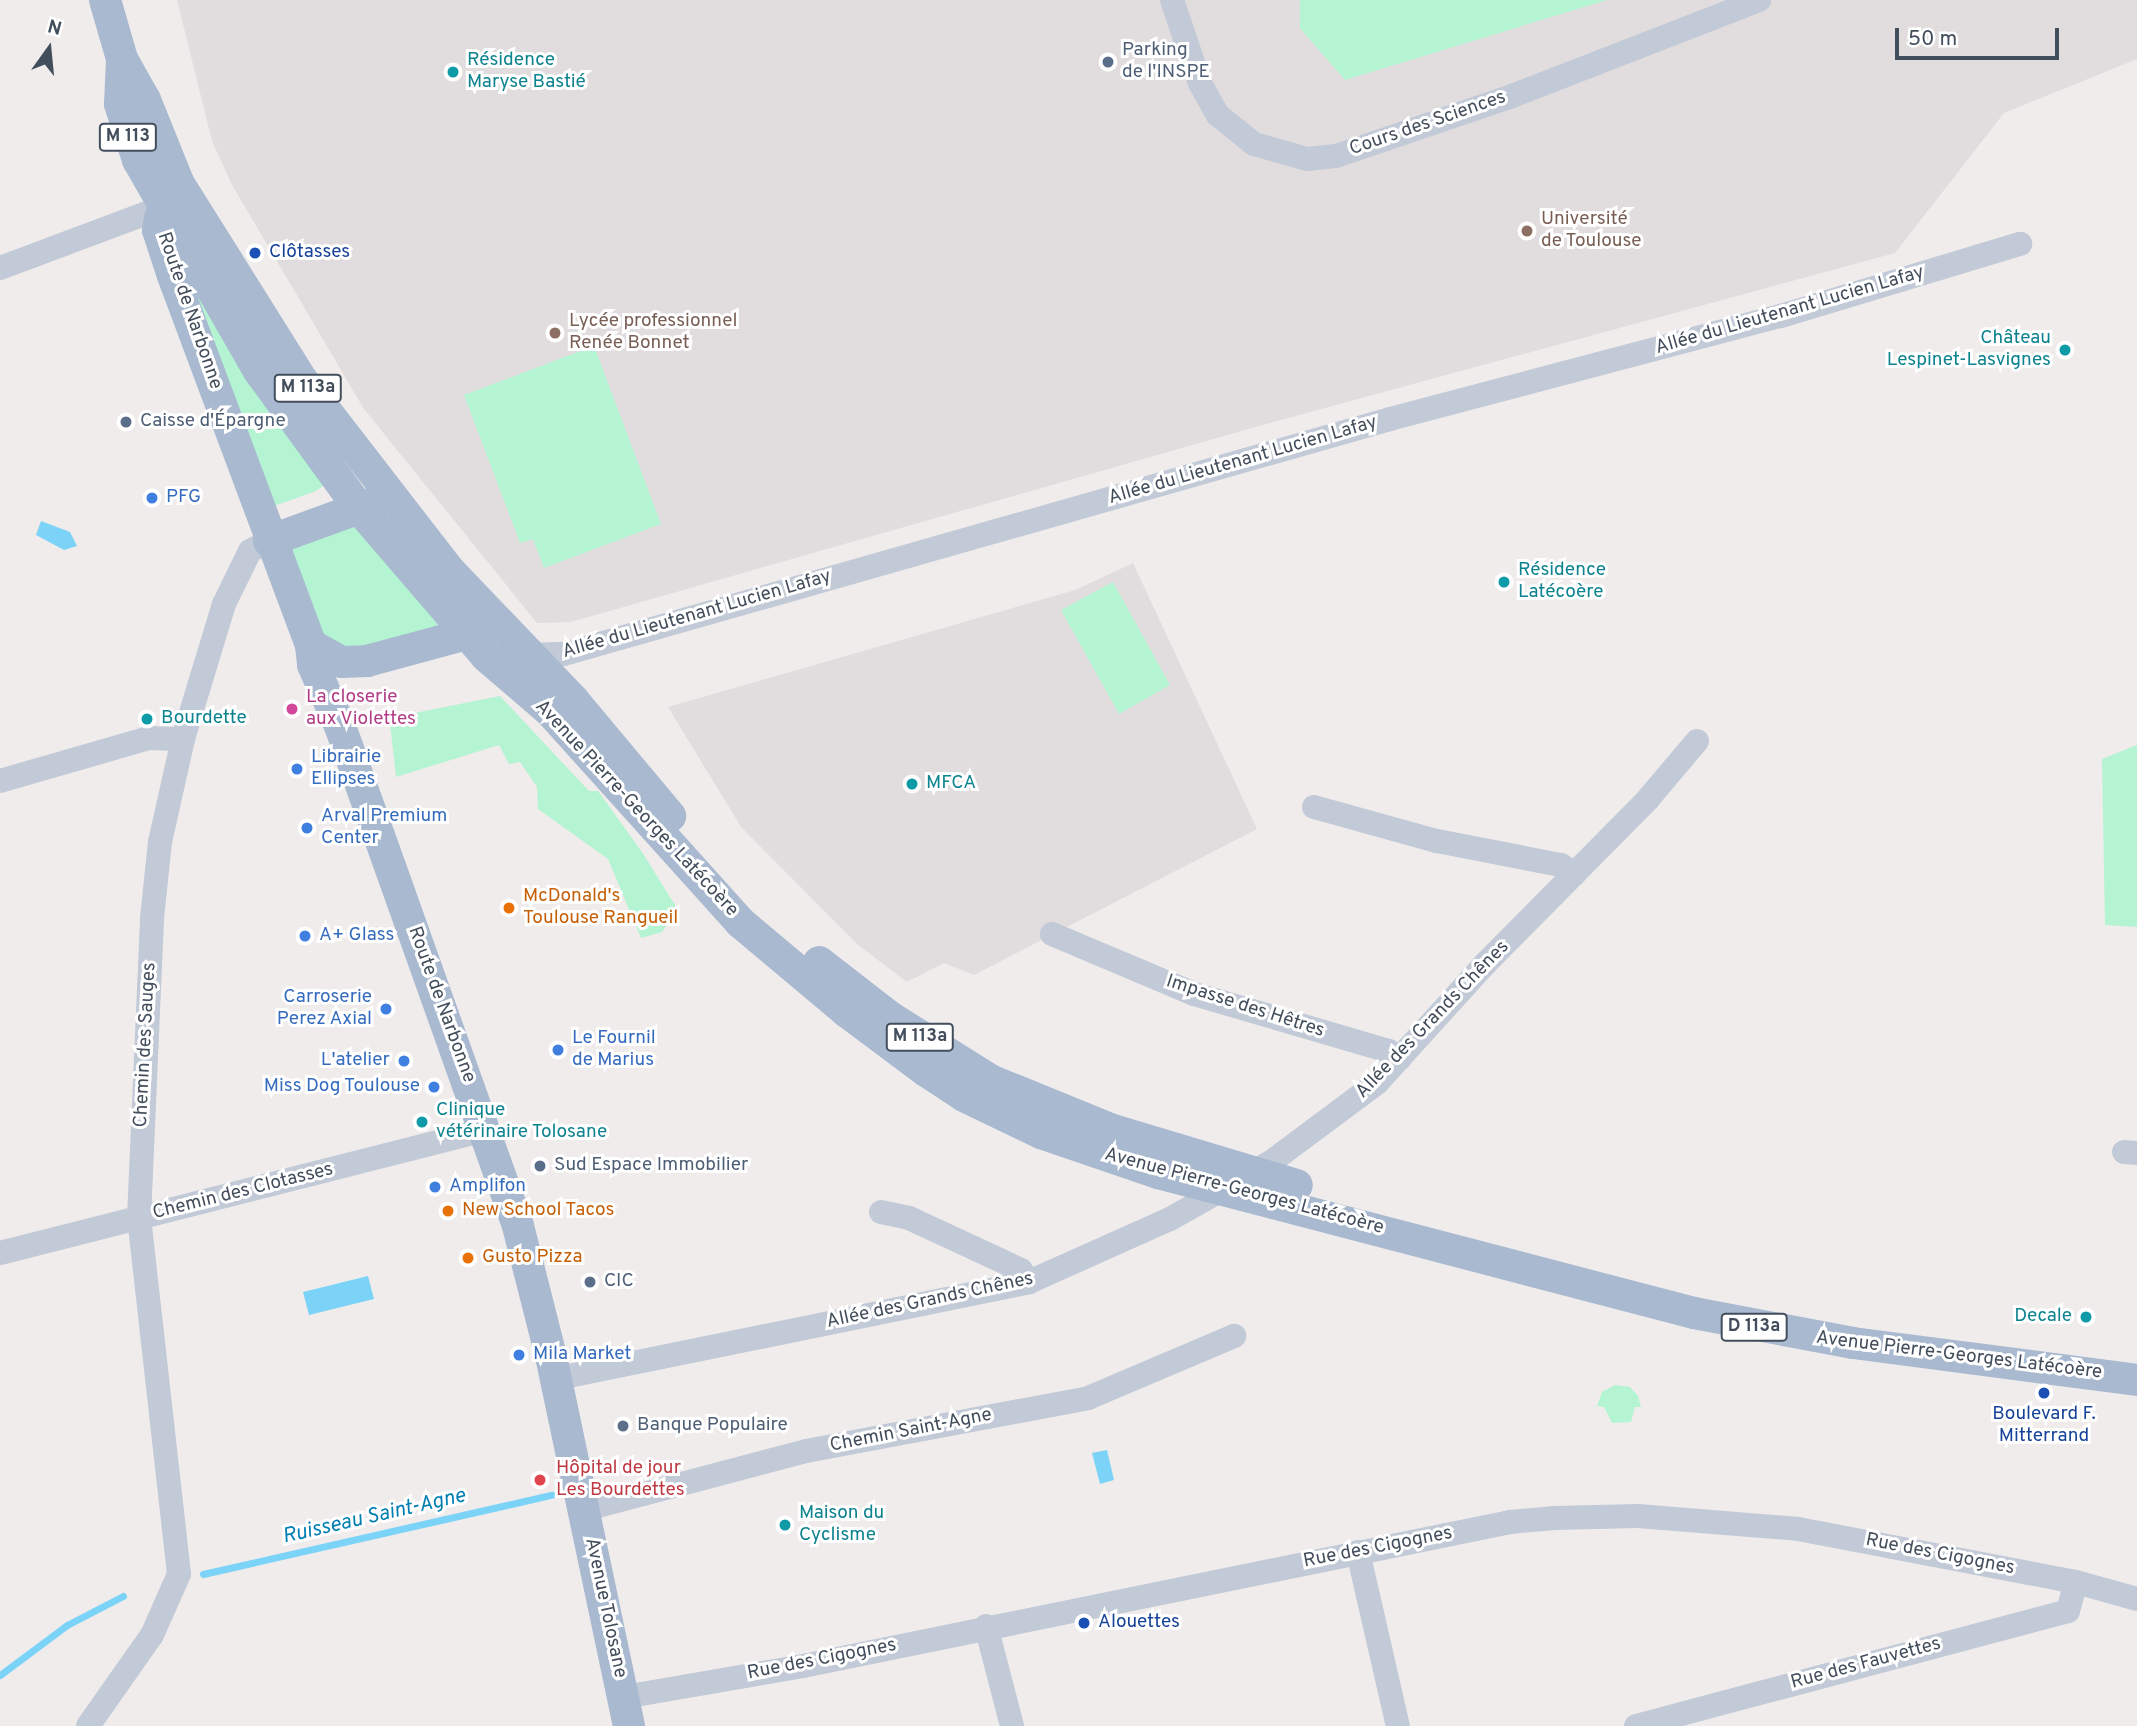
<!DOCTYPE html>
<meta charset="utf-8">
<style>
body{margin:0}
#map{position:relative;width:2137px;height:1726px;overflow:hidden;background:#f0ecec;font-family:Overpass,sans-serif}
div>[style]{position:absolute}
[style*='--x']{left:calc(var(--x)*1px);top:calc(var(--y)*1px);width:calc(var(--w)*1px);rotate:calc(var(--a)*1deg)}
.education>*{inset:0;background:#e1ddde}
.green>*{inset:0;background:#b4f4d2}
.water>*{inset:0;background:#7bd3f7}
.stream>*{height:7px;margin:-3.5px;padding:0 3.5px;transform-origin:3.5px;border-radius:3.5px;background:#7bd3f7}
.minor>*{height:24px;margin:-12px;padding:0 12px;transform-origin:12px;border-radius:12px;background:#c1cad6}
.major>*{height:32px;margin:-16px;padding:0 16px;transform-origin:16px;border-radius:16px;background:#a8b9d0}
.dots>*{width:19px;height:19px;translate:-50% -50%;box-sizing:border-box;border:4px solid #fff;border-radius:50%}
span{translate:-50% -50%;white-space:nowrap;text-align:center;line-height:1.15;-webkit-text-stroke:6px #fff;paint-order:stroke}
.shield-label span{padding:2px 5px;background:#fff;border:2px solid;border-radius:5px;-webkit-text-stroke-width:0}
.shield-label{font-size:18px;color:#434e5c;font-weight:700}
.service-label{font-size:19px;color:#4e5e75}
.left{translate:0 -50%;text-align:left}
.culture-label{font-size:19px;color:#0d838f}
.right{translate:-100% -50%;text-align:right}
.street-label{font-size:19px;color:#434e5c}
.education-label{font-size:19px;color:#785e54}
.transit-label{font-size:19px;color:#164399}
.shop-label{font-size:19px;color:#366cbe}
.hotel-label{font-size:19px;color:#b23c85}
.food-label{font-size:19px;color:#c56008}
.health-label{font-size:19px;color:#be3a42}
.water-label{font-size:21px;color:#007eb2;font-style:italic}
.north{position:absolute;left:14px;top:14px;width:70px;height:70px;-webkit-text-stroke:5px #fff;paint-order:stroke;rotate:15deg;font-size:19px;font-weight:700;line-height:28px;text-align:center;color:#434e5c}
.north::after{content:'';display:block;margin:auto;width:24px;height:32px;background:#434e5c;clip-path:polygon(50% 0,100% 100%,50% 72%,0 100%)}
.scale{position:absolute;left:1895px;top:28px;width:164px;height:32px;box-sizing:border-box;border:4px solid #434e5c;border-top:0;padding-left:9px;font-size:21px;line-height:24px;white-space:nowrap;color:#434e5c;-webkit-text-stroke:5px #fff;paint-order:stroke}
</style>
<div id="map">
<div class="education">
<i style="clip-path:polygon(177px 0,2137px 0,2137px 59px,2004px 113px,1895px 253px,1259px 426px,571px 622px,537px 623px,364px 409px,232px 185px,212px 141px)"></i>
<i style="clip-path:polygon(1133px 563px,1257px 829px,974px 975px,944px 963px,907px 982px,858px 945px,741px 827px,668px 707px,1075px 590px)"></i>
</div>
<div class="green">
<i style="clip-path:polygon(1300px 0,1607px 0,1345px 80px,1300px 28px)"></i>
<i style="clip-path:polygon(184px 266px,327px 483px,316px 491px,263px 510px)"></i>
<i style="clip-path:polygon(594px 346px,661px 524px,544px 568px,533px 539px,520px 543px,464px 395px)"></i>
<i style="clip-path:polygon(356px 523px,440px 622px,437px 627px,339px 652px,328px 648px,289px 545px)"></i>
<i style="clip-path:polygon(1113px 582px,1170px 685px,1119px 714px,1061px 610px)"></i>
<i style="clip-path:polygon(500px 696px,589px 791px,598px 791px,642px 852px,678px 910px,662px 932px,641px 938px,608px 859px,538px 809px,537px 787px,520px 762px,509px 764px,499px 745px,396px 777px,390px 723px,395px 717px)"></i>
<i style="clip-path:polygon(2137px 745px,2137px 927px,2105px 925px,2102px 759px)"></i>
<i style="clip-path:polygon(1615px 1385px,1630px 1387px,1638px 1396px,1641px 1407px,1635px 1407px,1631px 1422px,1612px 1423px,1604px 1407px,1597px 1406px,1602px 1392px)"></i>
</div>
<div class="water">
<i style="clip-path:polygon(41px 521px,70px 532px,77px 546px,64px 550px,36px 535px)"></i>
<i style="clip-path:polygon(368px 1276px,374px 1299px,309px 1315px,303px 1292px)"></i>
<i style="clip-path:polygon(1107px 1450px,1114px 1480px,1100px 1484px,1092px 1453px)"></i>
</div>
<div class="stream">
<i style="--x:203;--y:1574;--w:358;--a:-12.8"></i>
<i style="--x:0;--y:1675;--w:84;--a:-36.7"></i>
<i style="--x:67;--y:1625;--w:63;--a:-27.4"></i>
</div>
<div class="minor">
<i style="--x:1172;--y:0;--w:88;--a:71.4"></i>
<i style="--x:1200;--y:83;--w:37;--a:61"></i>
<i style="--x:1218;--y:115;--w:46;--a:38.9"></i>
<i style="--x:1254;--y:144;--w:55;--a:15.8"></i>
<i style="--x:1307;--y:159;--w:29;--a:-6"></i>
<i style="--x:1336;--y:156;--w:186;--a:-18.8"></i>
<i style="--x:1512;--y:96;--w:265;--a:-21.2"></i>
<i style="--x:0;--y:268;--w:174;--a:-20.5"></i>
<i style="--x:163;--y:207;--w:13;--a:4"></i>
<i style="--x:467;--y:634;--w:66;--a:18.4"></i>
<i style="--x:530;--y:655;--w:34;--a:-2"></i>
<i style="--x:564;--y:654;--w:859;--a:-15.88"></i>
<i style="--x:1390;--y:419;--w:404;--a:-14.8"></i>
<i style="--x:1781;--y:316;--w:250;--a:-16.8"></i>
<i style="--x:0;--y:781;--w:155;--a:-16.1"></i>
<i style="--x:149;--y:738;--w:34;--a:2"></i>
<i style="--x:1314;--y:807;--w:128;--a:15.5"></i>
<i style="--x:1437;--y:841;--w:126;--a:11"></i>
<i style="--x:1561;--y:865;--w:16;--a:35"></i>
<i style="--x:1052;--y:934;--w:154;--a:22.9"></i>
<i style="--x:1194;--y:994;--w:203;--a:16.3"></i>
<i style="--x:1389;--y:1051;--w:13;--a:39"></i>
<i style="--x:2124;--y:1152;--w:13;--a:4"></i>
<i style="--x:881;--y:1212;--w:29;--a:12"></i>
<i style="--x:909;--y:1218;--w:123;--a:24.9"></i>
<i style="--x:1021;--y:1270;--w:14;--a:56"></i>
<i style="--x:0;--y:1253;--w:500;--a:-14.23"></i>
<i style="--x:554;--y:1379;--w:485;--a:-11.5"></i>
<i style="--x:1029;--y:1282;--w:154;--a:-24.1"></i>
<i style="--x:1170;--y:1219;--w:116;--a:-29.4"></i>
<i style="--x:1271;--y:1162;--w:132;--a:-36.7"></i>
<i style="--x:1377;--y:1083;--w:161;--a:-47.8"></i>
<i style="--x:1485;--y:964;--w:232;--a:-45.3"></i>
<i style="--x:1648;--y:799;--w:76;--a:-49.8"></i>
<i style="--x:583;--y:1510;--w:231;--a:-14.8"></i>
<i style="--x:806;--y:1451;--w:287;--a:-10.6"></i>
<i style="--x:1088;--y:1398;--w:159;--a:-23"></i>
<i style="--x:1358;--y:1552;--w:179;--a:77.1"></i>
<i style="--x:986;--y:1626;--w:103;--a:75.4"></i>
<i style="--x:624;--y:1697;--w:182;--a:-9.8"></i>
<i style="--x:803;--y:1666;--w:722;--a:-11.51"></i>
<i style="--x:1510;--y:1522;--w:45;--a:-5.1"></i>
<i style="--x:1555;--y:1518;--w:83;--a:-1.4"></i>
<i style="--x:1638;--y:1516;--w:161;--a:4.6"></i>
<i style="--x:1798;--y:1529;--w:283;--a:10.8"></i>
<i style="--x:2076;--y:1582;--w:63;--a:15.6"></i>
<i style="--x:88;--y:1726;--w:111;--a:-54.9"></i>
<i style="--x:152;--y:1635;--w:67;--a:-66.1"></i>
<i style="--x:179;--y:1574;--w:358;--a:-96.4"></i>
<i style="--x:139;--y:1218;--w:300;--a:-87.5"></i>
<i style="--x:152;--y:918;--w:76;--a:-84"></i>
<i style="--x:160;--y:842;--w:106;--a:-77.4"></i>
<i style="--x:183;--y:739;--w:141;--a:-73.1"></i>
<i style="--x:224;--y:604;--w:59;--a:-63.9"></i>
<i style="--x:250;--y:551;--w:21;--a:-28"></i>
<i style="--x:1636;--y:1726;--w:447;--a:-14.9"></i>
<i style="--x:2068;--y:1611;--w:30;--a:-75"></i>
</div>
<div class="major">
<i style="--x:105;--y:0;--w:61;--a:73.9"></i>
<i style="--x:122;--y:59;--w:45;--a:92.5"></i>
<i style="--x:120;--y:104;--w:59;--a:72.2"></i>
<i style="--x:138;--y:160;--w:243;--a:60.2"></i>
<i style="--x:259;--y:371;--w:168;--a:53.9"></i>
<i style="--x:358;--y:507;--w:196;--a:49.3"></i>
<i style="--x:486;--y:656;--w:84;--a:40.7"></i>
<i style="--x:550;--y:711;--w:285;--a:48"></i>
<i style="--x:741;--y:923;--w:138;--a:40"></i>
<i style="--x:847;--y:1012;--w:99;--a:36.8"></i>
<i style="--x:926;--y:1071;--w:45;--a:33.3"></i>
<i style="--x:964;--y:1096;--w:85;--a:25.7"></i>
<i style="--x:1041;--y:1133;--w:124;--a:18.9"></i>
<i style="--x:1158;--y:1173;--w:554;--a:14.64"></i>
<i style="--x:1694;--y:1313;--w:162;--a:10.7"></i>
<i style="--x:1853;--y:1343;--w:286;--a:7.4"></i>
<i style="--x:122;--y:59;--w:47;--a:60.7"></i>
<i style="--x:145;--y:100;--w:91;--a:68"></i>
<i style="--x:179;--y:184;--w:231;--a:57.9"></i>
<i style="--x:302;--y:380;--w:240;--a:52.3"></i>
<i style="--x:449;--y:570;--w:181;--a:46.3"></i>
<i style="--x:574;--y:701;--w:150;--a:50.1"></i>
<i style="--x:160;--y:218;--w:12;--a:99"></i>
<i style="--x:158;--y:230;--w:48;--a:71.9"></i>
<i style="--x:173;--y:276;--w:394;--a:69.5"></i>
<i style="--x:311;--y:645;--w:20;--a:84"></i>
<i style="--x:313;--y:665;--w:67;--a:66.1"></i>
<i style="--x:340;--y:726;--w:531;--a:70.4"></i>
<i style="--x:518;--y:1226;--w:134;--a:75.8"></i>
<i style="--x:551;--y:1356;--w:378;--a:78.1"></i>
<i style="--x:269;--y:541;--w:114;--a:-20"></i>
<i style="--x:311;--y:645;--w:35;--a:29"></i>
<i style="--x:342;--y:662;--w:25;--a:-2"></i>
<i style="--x:367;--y:661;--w:104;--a:-15.1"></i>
<i style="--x:467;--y:634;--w:17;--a:-65"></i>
<i style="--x:819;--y:962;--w:90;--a:37.8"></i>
<i style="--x:890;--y:1017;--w:118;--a:32.2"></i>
<i style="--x:990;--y:1080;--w:130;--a:22.2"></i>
<i style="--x:1110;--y:1129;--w:195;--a:16.7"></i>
</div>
<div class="dots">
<i style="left:1108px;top:62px;background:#5c6f8a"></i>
<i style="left:453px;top:72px;background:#0f9aa8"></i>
<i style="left:1527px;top:231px;background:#8d6e63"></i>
<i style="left:255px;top:253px;background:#1a4fb4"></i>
<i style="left:555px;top:333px;background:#8d6e63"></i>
<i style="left:2065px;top:350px;background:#0f9aa8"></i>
<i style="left:126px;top:422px;background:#5c6f8a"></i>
<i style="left:152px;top:498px;background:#3f7fe0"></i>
<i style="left:1504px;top:582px;background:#0f9aa8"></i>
<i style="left:292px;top:709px;background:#d1479c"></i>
<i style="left:147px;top:719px;background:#0f9aa8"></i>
<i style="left:297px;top:769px;background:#3f7fe0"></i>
<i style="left:912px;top:784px;background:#0f9aa8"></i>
<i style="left:307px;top:828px;background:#3f7fe0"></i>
<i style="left:509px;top:908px;background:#e8710a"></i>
<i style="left:305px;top:936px;background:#3f7fe0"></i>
<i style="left:386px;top:1009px;background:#3f7fe0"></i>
<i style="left:558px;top:1050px;background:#3f7fe0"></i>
<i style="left:404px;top:1061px;background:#3f7fe0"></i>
<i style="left:434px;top:1087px;background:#3f7fe0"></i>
<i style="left:422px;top:1122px;background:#0f9aa8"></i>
<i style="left:540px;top:1166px;background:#5c6f8a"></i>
<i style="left:435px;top:1187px;background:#3f7fe0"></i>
<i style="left:448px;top:1211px;background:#e8710a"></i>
<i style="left:468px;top:1258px;background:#e8710a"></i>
<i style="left:590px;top:1282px;background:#5c6f8a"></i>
<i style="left:2086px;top:1317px;background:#0f9aa8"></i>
<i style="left:519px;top:1355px;background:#3f7fe0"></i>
<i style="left:2044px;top:1393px;background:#1a4fb4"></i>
<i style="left:623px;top:1426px;background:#5c6f8a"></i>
<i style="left:540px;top:1480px;background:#e0444e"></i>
<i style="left:785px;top:1525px;background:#0f9aa8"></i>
<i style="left:1084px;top:1623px;background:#1a4fb4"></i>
</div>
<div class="shield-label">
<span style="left:128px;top:137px">M 113</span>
<span style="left:308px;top:388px">M 113a</span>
<span style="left:920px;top:1037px">M 113a</span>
<span style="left:1754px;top:1327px">D 113a</span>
</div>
<div class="service-label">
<span class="left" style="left:1122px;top:62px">Parking<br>de l'INSPE</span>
<span class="left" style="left:140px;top:422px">Caisse d'Épargne</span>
<span class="left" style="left:554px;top:1166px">Sud Espace Immobilier</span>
<span class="left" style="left:604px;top:1282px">CIC</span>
<span class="left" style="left:637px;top:1426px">Banque Populaire</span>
</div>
<div class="culture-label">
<span class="left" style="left:467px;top:72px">Résidence<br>Maryse Bastié</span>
<span class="right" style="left:2051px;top:350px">Château<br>Lespinet-Lasvignes</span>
<span class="left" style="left:1518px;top:582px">Résidence<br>Latécoère</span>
<span class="left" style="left:161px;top:719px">Bourdette</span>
<span class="left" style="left:926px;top:784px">MFCA</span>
<span class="left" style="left:436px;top:1122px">Clinique<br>vétérinaire Tolosane</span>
<span class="right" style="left:2072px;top:1317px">Decale</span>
<span class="left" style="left:799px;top:1525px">Maison du<br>Cyclisme</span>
</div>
<div class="street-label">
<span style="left:1428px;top:124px;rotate:-19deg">Cours des Sciences</span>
<span style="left:189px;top:311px;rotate:71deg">Route de Narbonne</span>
<span style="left:1790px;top:311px;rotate:-16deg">Allée du Lieutenant Lucien Lafay</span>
<span style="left:1243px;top:461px;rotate:-16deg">Allée du Lieutenant Lucien Lafay</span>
<span style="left:697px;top:615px;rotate:-16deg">Allée du Lieutenant Lucien Lafay</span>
<span style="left:636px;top:809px;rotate:47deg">Avenue Pierre-Georges Latécoère</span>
<span style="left:441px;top:1005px;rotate:70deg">Route de Narbonne</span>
<span style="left:1245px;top:1007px;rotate:18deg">Impasse des Hêtres</span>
<span style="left:1433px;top:1020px;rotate:-46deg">Allée des Grands Chênes</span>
<span style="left:146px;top:1045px;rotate:-87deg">Chemin des Sauges</span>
<span style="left:243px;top:1192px;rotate:-14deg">Chemin des Clotasses</span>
<span style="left:1244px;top:1192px;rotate:15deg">Avenue Pierre-Georges Latécoère</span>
<span style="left:930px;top:1301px;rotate:-12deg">Allée des Grands Chênes</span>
<span style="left:1959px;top:1356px;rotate:7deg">Avenue Pierre-Georges Latécoère</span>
<span style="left:911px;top:1431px;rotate:-11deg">Chemin Saint-Agne</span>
<span style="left:1378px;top:1548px;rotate:-11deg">Rue des Cigognes</span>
<span style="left:1940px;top:1555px;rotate:11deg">Rue des Cigognes</span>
<span style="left:605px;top:1608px;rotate:78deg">Avenue Tolosane</span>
<span style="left:822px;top:1660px;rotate:-11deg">Rue des Cigognes</span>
<span style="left:1866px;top:1664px;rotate:-15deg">Rue des Fauvettes</span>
</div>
<div class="education-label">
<span class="left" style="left:1541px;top:231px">Université<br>de Toulouse</span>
<span class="left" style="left:569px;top:333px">Lycée professionnel<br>Renée Bonnet</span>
</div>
<div class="transit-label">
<span class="left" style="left:269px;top:253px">Clôtasses</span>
<span style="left:2044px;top:1426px">Boulevard F.<br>Mitterrand</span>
<span class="left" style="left:1098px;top:1623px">Alouettes</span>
</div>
<div class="shop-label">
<span class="left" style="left:166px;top:498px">PFG</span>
<span class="left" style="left:311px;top:769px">Librairie<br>Ellipses</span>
<span class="left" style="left:321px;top:828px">Arval Premium<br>Center</span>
<span class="left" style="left:319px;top:936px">A+ Glass</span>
<span class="right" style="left:372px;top:1009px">Carroserie<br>Perez Axial</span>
<span class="left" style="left:572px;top:1050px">Le Fournil<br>de Marius</span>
<span class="right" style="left:390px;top:1061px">L'atelier</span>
<span class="right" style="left:420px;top:1087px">Miss Dog Toulouse</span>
<span class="left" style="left:449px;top:1187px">Amplifon</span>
<span class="left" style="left:533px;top:1355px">Mila Market</span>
</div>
<div class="hotel-label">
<span class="left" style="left:306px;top:709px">La closerie<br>aux Violettes</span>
</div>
<div class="food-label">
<span class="left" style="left:523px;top:908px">McDonald's<br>Toulouse Rangueil</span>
<span class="left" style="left:462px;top:1211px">New School Tacos</span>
<span class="left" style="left:482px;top:1258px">Gusto Pizza</span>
</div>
<div class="health-label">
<span class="left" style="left:556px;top:1480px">Hôpital de jour<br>Les Bourdettes</span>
</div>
<div class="water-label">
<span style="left:374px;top:1517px;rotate:-13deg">Ruisseau Saint-Agne</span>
</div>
<div class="north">N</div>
<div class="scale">50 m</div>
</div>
